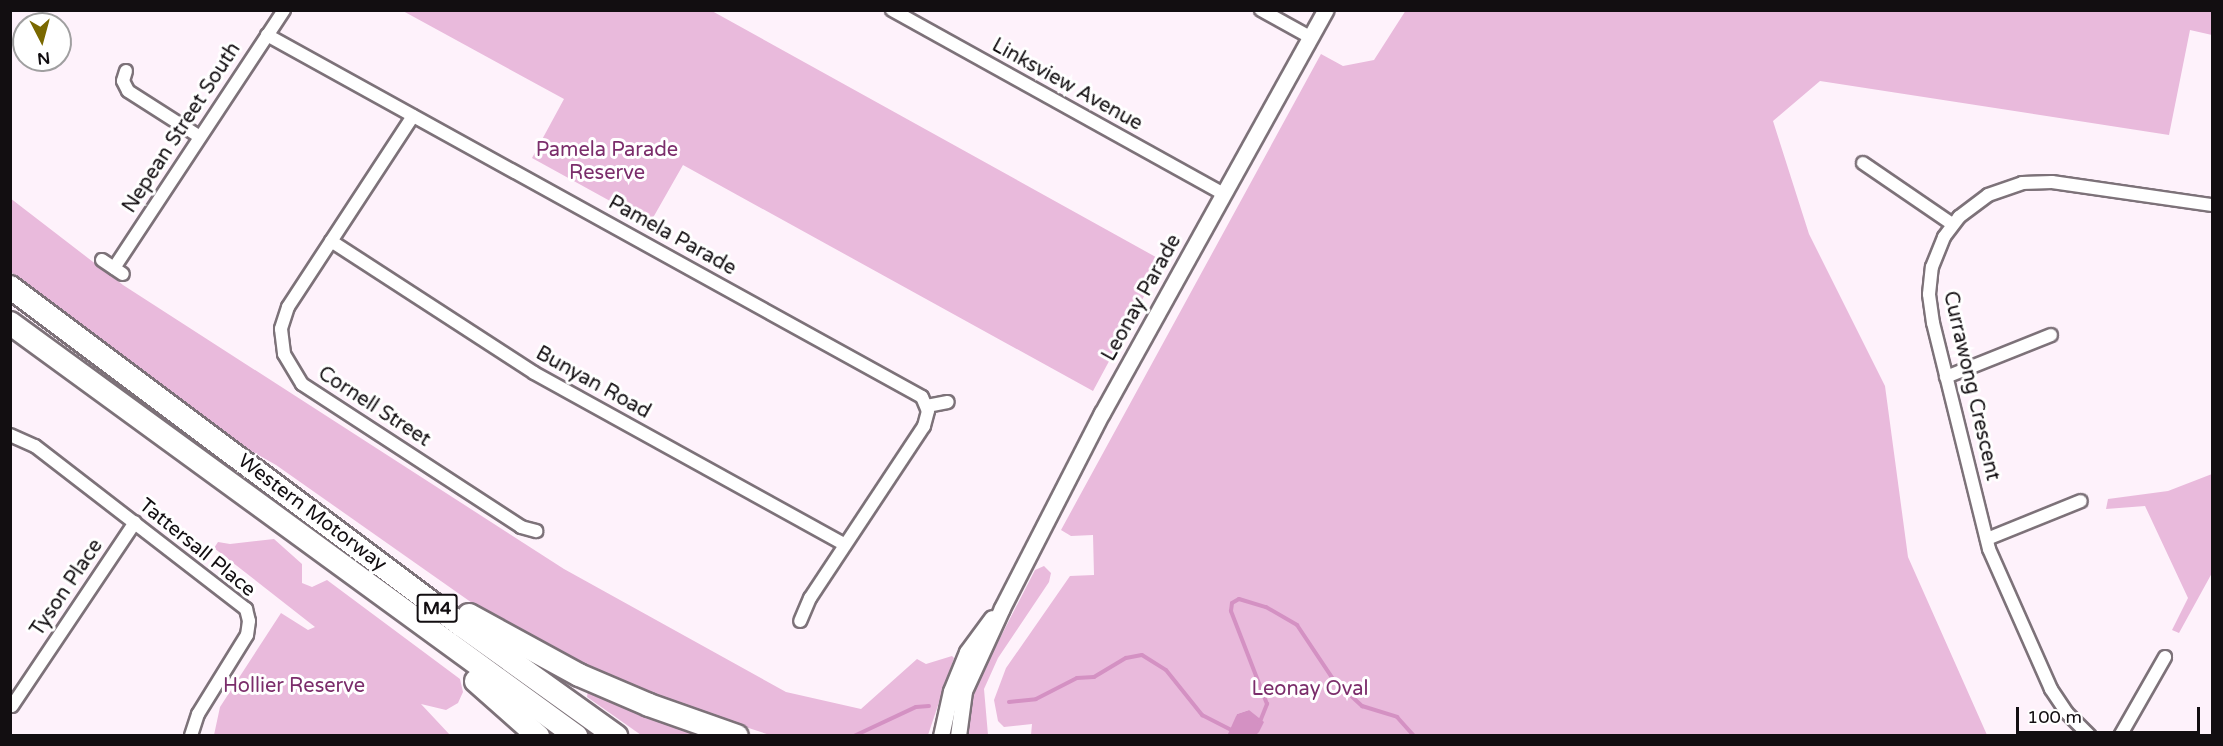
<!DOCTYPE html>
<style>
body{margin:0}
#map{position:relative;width:2223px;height:746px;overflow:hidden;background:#fef2fb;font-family:"Varela Round",sans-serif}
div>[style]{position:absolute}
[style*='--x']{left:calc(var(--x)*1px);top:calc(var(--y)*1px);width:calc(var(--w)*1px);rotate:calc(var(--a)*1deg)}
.green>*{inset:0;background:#e9badc}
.water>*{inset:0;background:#d491c3}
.stream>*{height:4px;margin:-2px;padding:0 2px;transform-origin:2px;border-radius:2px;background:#d491c3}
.roads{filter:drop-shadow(2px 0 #7d7279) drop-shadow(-2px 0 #7d7279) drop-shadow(0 2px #7d7279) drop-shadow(0 -2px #7d7279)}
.minor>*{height:12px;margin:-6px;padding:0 6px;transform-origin:6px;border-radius:6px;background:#fff}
.tertiary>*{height:15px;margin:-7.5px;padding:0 7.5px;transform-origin:7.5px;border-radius:7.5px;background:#fff}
.motorway>*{height:22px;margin:-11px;padding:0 11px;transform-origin:11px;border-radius:11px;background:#fff}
span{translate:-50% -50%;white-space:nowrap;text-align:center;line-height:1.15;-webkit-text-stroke:6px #fff;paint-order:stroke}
.shield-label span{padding:2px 4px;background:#fff;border:2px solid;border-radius:4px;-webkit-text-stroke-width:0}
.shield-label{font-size:18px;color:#120e11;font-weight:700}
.street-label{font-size:20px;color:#120e11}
.park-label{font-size:20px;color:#7b2d6b}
.frame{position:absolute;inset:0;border:12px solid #120e11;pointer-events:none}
.north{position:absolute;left:12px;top:12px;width:60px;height:60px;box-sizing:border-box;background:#fff;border:2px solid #a09fa0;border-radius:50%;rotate:174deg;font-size:16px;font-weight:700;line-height:24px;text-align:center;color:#120e11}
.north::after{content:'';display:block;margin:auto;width:21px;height:27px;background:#7a6800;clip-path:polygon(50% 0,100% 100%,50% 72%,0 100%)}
.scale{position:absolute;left:2016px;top:707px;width:184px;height:27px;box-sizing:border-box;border:3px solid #120e11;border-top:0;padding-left:8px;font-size:18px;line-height:21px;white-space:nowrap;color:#120e11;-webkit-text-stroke:4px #fff;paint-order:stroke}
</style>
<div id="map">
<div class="green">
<i style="clip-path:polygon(1406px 10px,2212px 11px,2212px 35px,2190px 30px,2169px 135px,1820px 81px,1773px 121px,1809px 234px,1885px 386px,1908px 557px,1987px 735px,1256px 736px,1249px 710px,1237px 714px,1231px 736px,1031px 735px,1032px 724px,1004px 727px,998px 721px,994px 700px,1006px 668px,1070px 576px,1094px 575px,1093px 535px,1071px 536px,1061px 530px,1321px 54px,1343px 66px,1374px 60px)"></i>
<i style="clip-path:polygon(403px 11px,712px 11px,1163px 261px,1093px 391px,683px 165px,650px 223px,532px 158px,564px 99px)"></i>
<i style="clip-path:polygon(10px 198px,123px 285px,564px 569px,786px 692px,861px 709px,917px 659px,926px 664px,952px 656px,954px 658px,928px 735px,770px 735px,638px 692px,563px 658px,502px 624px,276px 465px,246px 448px,11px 272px)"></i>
<i style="clip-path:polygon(2212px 474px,2212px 573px,2179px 633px,2172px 630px,2188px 598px,2145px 506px,2106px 509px,2108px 499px,2168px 491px)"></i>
<i style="clip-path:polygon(274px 539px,302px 564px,302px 583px,312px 587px,327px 580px,460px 679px,463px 692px,458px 703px,446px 710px,421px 704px,450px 735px,214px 735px,220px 707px,281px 613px,308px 630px,315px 627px,214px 548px,218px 542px,230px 544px)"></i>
<i style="clip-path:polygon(1044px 566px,1051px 573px,1049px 582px,998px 658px,984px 689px,988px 735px,967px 735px,972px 695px,980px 677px,1035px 570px)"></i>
<i style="clip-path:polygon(588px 690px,713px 735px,641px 735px,587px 697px)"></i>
</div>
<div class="water">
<i style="clip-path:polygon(1249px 710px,1264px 722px,1259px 732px,1256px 735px,1228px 734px,1237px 714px)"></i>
</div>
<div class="stream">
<i style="--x:1009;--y:702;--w:27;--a:-6"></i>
<i style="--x:1036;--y:699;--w:46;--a:-27.1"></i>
<i style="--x:1077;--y:678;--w:17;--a:-3"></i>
<i style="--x:1094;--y:677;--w:37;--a:-31"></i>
<i style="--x:1126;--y:658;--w:16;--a:-11"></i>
<i style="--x:1142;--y:655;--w:28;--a:32"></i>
<i style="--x:1166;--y:670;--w:58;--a:51.3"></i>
<i style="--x:1202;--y:715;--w:34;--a:27"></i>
<i style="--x:1259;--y:724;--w:22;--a:-68"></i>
<i style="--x:1267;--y:704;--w:100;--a:-111.2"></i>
<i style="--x:1231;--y:611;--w:8;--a:-83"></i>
<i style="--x:1232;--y:603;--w:8;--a:-30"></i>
<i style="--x:1239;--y:599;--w:28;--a:17"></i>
<i style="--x:1266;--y:607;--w:36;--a:30"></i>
<i style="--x:1297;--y:625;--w:65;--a:56.3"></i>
<i style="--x:1333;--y:679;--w:40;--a:43"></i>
<i style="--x:1362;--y:706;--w:37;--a:17"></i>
<i style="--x:1397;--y:717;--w:25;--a:48"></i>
<i style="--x:854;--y:736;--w:68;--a:-25.1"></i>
<i style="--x:916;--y:707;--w:13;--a:-4"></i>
</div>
<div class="roads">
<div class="minor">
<i style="--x:892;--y:10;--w:380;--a:29"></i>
<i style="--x:1261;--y:10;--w:56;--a:28.9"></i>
<i style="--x:267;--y:35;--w:748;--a:28.93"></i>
<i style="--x:922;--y:397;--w:15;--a:67"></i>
<i style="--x:928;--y:411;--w:16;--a:105"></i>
<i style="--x:924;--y:426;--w:206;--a:123.5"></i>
<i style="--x:810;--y:598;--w:25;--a:113"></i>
<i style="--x:126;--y:71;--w:10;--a:107"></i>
<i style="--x:123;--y:81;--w:11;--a:63"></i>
<i style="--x:128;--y:91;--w:85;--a:32.6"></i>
<i style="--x:413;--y:116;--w:228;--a:123.2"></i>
<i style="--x:288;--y:307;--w:23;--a:108"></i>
<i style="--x:281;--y:329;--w:25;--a:83"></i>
<i style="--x:284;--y:354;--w:35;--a:59"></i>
<i style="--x:302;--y:384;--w:262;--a:33.1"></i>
<i style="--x:521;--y:527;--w:16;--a:15"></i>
<i style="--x:1863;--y:163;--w:108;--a:34.4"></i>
<i style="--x:331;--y:241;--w:242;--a:33"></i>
<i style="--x:534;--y:373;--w:355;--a:28.9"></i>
<i style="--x:102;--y:260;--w:25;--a:34"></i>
<i style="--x:114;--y:268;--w:309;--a:-56.6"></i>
<i style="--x:1946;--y:377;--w:113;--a:-21.8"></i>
<i style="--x:927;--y:406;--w:21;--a:-11"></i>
<i style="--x:10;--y:435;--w:27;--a:24"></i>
<i style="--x:35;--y:446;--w:267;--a:37.7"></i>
<i style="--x:246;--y:609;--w:12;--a:76"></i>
<i style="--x:249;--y:621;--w:14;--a:98"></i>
<i style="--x:247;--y:635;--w:93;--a:121.8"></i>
<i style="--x:198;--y:714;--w:23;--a:108"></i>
<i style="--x:1987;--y:539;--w:101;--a:-22"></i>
<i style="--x:12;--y:706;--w:221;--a:-56.2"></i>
<i style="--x:2090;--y:736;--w:33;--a:-135"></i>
<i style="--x:2067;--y:713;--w:29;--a:-124"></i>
<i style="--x:2051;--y:689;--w:153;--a:-113.9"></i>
<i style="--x:1989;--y:549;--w:233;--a:-103.9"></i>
<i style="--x:1933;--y:323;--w:29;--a:-98"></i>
<i style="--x:1929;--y:294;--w:27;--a:-84"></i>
<i style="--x:1932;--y:267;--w:32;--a:-68"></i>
<i style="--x:1944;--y:237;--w:25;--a:-53"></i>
<i style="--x:1959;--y:217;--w:36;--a:-37"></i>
<i style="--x:1988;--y:195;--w:36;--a:-19"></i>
<i style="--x:2022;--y:183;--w:30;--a:-2"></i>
<i style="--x:2052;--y:182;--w:162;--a:8.2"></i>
<i style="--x:2120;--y:736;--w:91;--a:-60.3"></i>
</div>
<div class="tertiary">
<i style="--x:941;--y:736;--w:46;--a:-77.5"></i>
<i style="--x:951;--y:691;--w:42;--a:-67.7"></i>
<i style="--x:967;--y:652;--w:42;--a:-53.7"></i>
<i style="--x:958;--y:736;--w:45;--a:-82.4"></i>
<i style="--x:964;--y:691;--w:91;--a:-65.4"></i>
<i style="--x:1002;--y:608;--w:219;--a:-62.9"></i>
<i style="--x:1102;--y:413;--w:461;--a:-61"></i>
</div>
<div class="motorway">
<i style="--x:10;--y:287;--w:564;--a:36.85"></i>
<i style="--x:461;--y:625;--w:191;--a:35.6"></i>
<i style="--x:10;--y:323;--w:701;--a:36.12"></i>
<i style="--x:469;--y:615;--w:125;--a:28.6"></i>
<i style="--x:579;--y:675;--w:76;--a:23.2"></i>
<i style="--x:649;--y:705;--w:93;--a:19.4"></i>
<i style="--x:476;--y:681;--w:83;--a:41.6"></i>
</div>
</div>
<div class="shield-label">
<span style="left:437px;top:608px">M4</span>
</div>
<div class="street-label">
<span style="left:1067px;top:85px;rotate:29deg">Linksview Avenue</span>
<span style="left:182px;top:128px;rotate:-57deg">Nepean Street South</span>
<span style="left:672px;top:236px;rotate:29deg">Pamela Parade</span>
<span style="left:1142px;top:298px;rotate:-61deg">Leonay Parade</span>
<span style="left:593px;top:383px;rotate:29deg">Bunyan Road</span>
<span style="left:1971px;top:386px;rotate:77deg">Currawong Crescent</span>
<span style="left:374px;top:407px;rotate:33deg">Cornell Street</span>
<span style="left:312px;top:513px;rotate:37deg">Western Motorway</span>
<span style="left:197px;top:548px;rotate:39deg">Tattersall Place</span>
<span style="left:67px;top:588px;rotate:-56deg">Tyson Place</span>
</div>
<div class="park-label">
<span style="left:607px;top:162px">Pamela Parade<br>Reserve</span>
<span style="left:294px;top:686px">Hollier Reserve</span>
<span style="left:1310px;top:689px">Leonay Oval</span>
</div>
<div class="frame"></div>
<div class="north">N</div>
<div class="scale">100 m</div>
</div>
